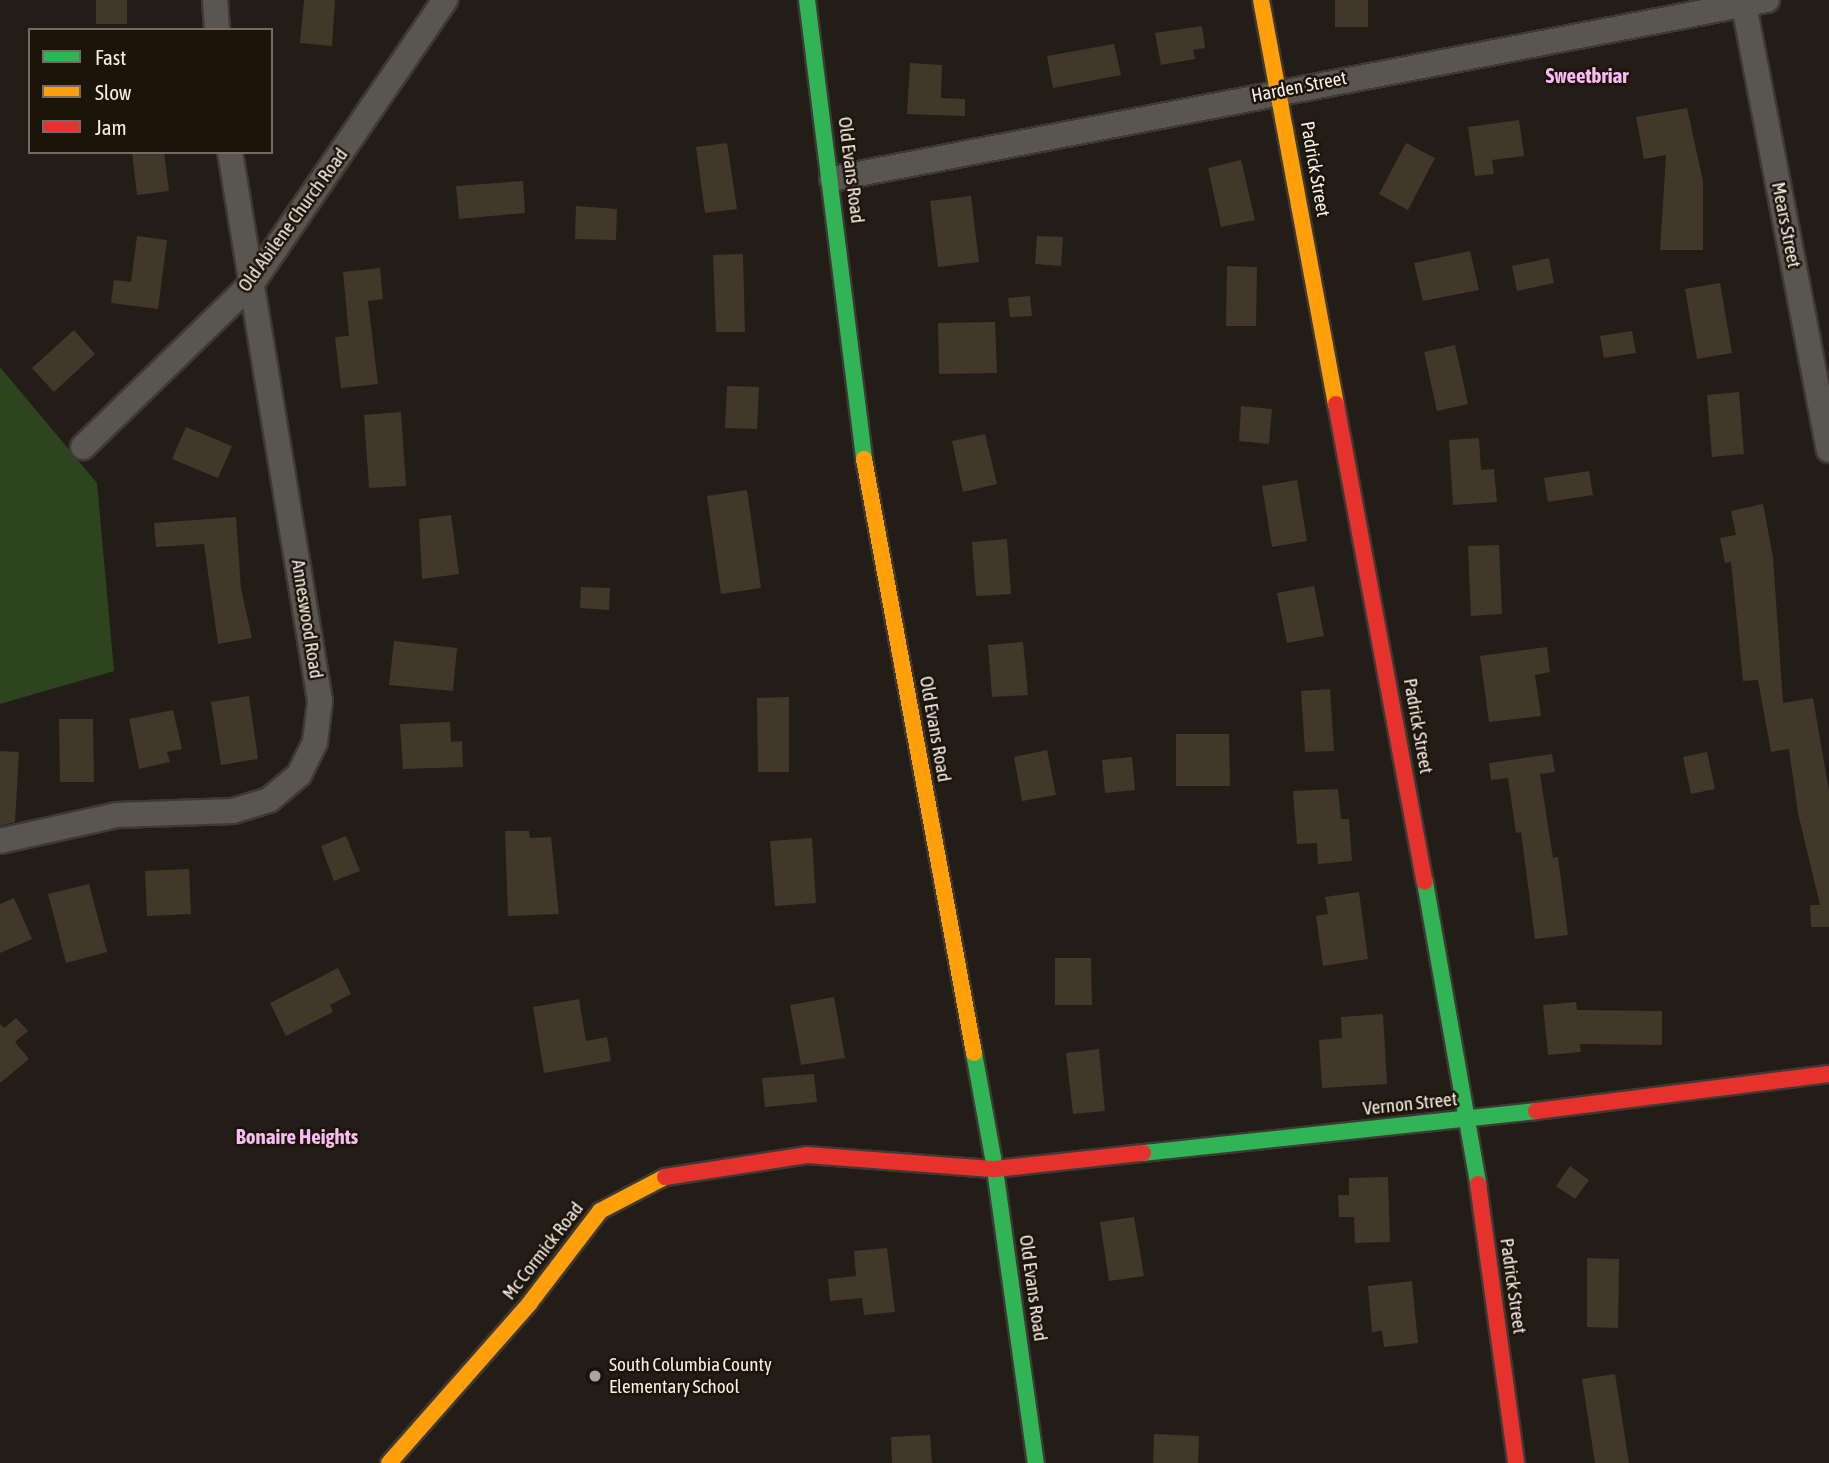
<!DOCTYPE html>
<style>
body{margin:0}
#map{position:relative;width:1829px;height:1463px;overflow:hidden;background:#221d17;font-family:"Asap Condensed",sans-serif}
div>[style]{position:absolute}
[style*='--x']{left:calc(var(--x)*1px);top:calc(var(--y)*1px);width:calc(var(--w)*1px);rotate:calc(var(--a)*1deg)}
.green>*{inset:0;background:#2e441e}
.building>*{inset:0;background:#423829}
.roads{filter:drop-shadow(2px 0 #3e3935) drop-shadow(-2px 0 #3e3935) drop-shadow(0 2px #3e3935) drop-shadow(0 -2px #3e3935)}
.street>*{height:24px;margin:-12px;padding:0 12px;transform-origin:12px;border-radius:12px;background:#595550}
.fast>*{height:16px;margin:-8px;padding:0 8px;transform-origin:8px;border-radius:8px;background:#30b455}
.slow>*{height:16px;margin:-8px;padding:0 8px;transform-origin:8px;border-radius:8px;background:#ff9f0a}
.jam>*{height:16px;margin:-8px;padding:0 8px;transform-origin:8px;border-radius:8px;background:#e5322d}
.dots>*{width:19px;height:19px;translate:-50% -50%;box-sizing:border-box;border:4px solid #1d1409;border-radius:50%}
span{translate:-50% -50%;white-space:nowrap;text-align:center;line-height:1.15;-webkit-text-stroke:5px #1d1409;paint-order:stroke}
.street-label{font-size:19px;color:#f6efe7}
.poi-label{font-size:19px;color:#f6efe7}
.left{translate:0 -50%;text-align:left}
.neighbourhood-label{font-size:21px;color:#f8bbf3;font-weight:700}
.legend{position:absolute;left:28px;top:28px;width:245px;height:126px;box-sizing:border-box;background:#1d1409;border:2px solid #746c62;margin:0;padding:9px 12px;list-style:none;font-size:21px;color:#f6efe7}
.legend li{display:flex;align-items:center;gap:14px;height:35px}
.legend b{width:35px;border:2px solid #746c62}
</style>
<div id="map">
<div class="green">
<i style="clip-path:polygon(0 367px,97px 483px,114px 671px,0 704px)"></i>
</div>
<div class="building">
<i style="clip-path:polygon(96px 0,127px 0,127px 24px,96px 24px)"></i>
<i style="clip-path:polygon(304px 0,335px 0,332px 46px,300px 43px)"></i>
<i style="clip-path:polygon(1335px 0,1368px 0,1368px 27px,1335px 27px)"></i>
<i style="clip-path:polygon(1202px 26px,1205px 48px,1193px 50px,1195px 59px,1161px 65px,1155px 33px)"></i>
<i style="clip-path:polygon(1114px 44px,1121px 75px,1053px 88px,1047px 56px)"></i>
<i style="clip-path:polygon(910px 63px,942px 65px,941px 98px,965px 99px,965px 116px,907px 114px)"></i>
<i style="clip-path:polygon(1687px 108px,1703px 181px,1703px 250px,1660px 250px,1666px 155px,1644px 159px,1636px 117px)"></i>
<i style="clip-path:polygon(1519px 120px,1524px 156px,1492px 160px,1494px 174px,1475px 176px,1468px 127px)"></i>
<i style="clip-path:polygon(727px 143px,737px 209px,705px 213px,696px 147px)"></i>
<i style="clip-path:polygon(1406px 143px,1435px 158px,1408px 210px,1379px 194px)"></i>
<i style="clip-path:polygon(132px 152px,164px 152px,169px 191px,137px 195px)"></i>
<i style="clip-path:polygon(1241px 160px,1255px 220px,1221px 227px,1208px 168px)"></i>
<i style="clip-path:polygon(523px 181px,525px 213px,459px 219px,456px 186px)"></i>
<i style="clip-path:polygon(971px 196px,979px 262px,938px 267px,930px 201px)"></i>
<i style="clip-path:polygon(576px 206px,617px 209px,616px 240px,575px 239px)"></i>
<i style="clip-path:polygon(137px 236px,167px 240px,158px 309px,111px 303px,114px 280px,131px 282px)"></i>
<i style="clip-path:polygon(1037px 236px,1063px 237px,1061px 266px,1035px 264px)"></i>
<i style="clip-path:polygon(1470px 251px,1479px 290px,1423px 301px,1414px 263px)"></i>
<i style="clip-path:polygon(743px 254px,745px 332px,716px 332px,713px 255px)"></i>
<i style="clip-path:polygon(1549px 258px,1554px 283px,1517px 291px,1512px 266px)"></i>
<i style="clip-path:polygon(1227px 266px,1257px 267px,1256px 326px,1226px 326px)"></i>
<i style="clip-path:polygon(380px 268px,383px 299px,368px 301px,378px 384px,341px 388px,335px 337px,349px 336px,343px 272px)"></i>
<i style="clip-path:polygon(1720px 283px,1732px 353px,1697px 359px,1685px 289px)"></i>
<i style="clip-path:polygon(1030px 296px,1032px 316px,1010px 317px,1008px 298px)"></i>
<i style="clip-path:polygon(995px 322px,997px 373px,939px 374px,938px 323px)"></i>
<i style="clip-path:polygon(74px 330px,95px 354px,54px 392px,32px 368px)"></i>
<i style="clip-path:polygon(1632px 331px,1636px 353px,1604px 358px,1600px 336px)"></i>
<i style="clip-path:polygon(1455px 345px,1468px 404px,1437px 411px,1424px 352px)"></i>
<i style="clip-path:polygon(727px 386px,759px 387px,757px 429px,725px 428px)"></i>
<i style="clip-path:polygon(1739px 392px,1744px 454px,1712px 457px,1707px 395px)"></i>
<i style="clip-path:polygon(1241px 406px,1272px 409px,1269px 444px,1239px 441px)"></i>
<i style="clip-path:polygon(401px 412px,406px 486px,369px 488px,364px 415px)"></i>
<i style="clip-path:polygon(186px 427px,232px 446px,218px 478px,172px 459px)"></i>
<i style="clip-path:polygon(985px 434px,997px 484px,963px 492px,952px 441px)"></i>
<i style="clip-path:polygon(1479px 438px,1481px 470px,1494px 469px,1497px 502px,1453px 505px,1449px 440px)"></i>
<i style="clip-path:polygon(1589px 471px,1593px 495px,1548px 502px,1544px 478px)"></i>
<i style="clip-path:polygon(1297px 480px,1307px 541px,1272px 547px,1262px 486px)"></i>
<i style="clip-path:polygon(747px 490px,761px 588px,721px 594px,707px 496px)"></i>
<i style="clip-path:polygon(1763px 504px,1773px 557px,1783px 703px,1813px 698px,1829px 791px,1829px 927px,1811px 927px,1810px 905px,1820px 905px,1798px 813px,1789px 749px,1771px 752px,1758px 680px,1743px 681px,1731px 562px,1725px 563px,1720px 538px,1736px 535px,1731px 511px)"></i>
<i style="clip-path:polygon(451px 515px,459px 574px,422px 579px,419px 519px)"></i>
<i style="clip-path:polygon(236px 517px,241px 589px,252px 638px,218px 644px,204px 544px,156px 547px,154px 523px)"></i>
<i style="clip-path:polygon(1007px 539px,1011px 594px,976px 596px,972px 542px)"></i>
<i style="clip-path:polygon(1499px 545px,1502px 614px,1471px 616px,1468px 546px)"></i>
<i style="clip-path:polygon(1314px 586px,1324px 636px,1287px 643px,1277px 593px)"></i>
<i style="clip-path:polygon(581px 587px,610px 588px,609px 610px,580px 608px)"></i>
<i style="clip-path:polygon(394px 641px,457px 648px,453px 691px,389px 685px)"></i>
<i style="clip-path:polygon(1023px 642px,1028px 695px,992px 697px,988px 645px)"></i>
<i style="clip-path:polygon(1547px 647px,1550px 672px,1535px 675px,1541px 716px,1489px 722px,1480px 656px)"></i>
<i style="clip-path:polygon(1330px 689px,1334px 751px,1305px 752px,1301px 691px)"></i>
<i style="clip-path:polygon(249px 696px,258px 759px,221px 765px,211px 702px)"></i>
<i style="clip-path:polygon(789px 697px,789px 772px,758px 772px,757px 698px)"></i>
<i style="clip-path:polygon(173px 710px,182px 749px,167px 752px,170px 762px,139px 769px,129px 719px)"></i>
<i style="clip-path:polygon(59px 719px,93px 719px,94px 782px,60px 782px)"></i>
<i style="clip-path:polygon(450px 722px,451px 742px,462px 741px,463px 767px,403px 769px,400px 724px)"></i>
<i style="clip-path:polygon(1176px 734px,1229px 734px,1230px 786px,1176px 786px)"></i>
<i style="clip-path:polygon(1047px 750px,1056px 795px,1022px 801px,1014px 757px)"></i>
<i style="clip-path:polygon(0 751px,19px 752px,15px 822px,0 826px)"></i>
<i style="clip-path:polygon(1707px 752px,1715px 789px,1691px 794px,1683px 757px)"></i>
<i style="clip-path:polygon(1552px 754px,1555px 772px,1540px 774px,1553px 858px,1558px 857px,1568px 935px,1535px 939px,1521px 832px,1516px 833px,1508px 778px,1491px 780px,1489px 763px)"></i>
<i style="clip-path:polygon(1132px 757px,1135px 790px,1105px 793px,1102px 760px)"></i>
<i style="clip-path:polygon(1338px 789px,1341px 819px,1349px 819px,1352px 861px,1318px 864px,1317px 843px,1297px 844px,1293px 791px)"></i>
<i style="clip-path:polygon(505px 831px,529px 831px,530px 838px,551px 837px,559px 914px,508px 916px)"></i>
<i style="clip-path:polygon(346px 836px,360px 871px,334px 881px,321px 846px)"></i>
<i style="clip-path:polygon(812px 838px,816px 903px,775px 906px,770px 841px)"></i>
<i style="clip-path:polygon(189px 869px,191px 914px,147px 916px,145px 871px)"></i>
<i style="clip-path:polygon(89px 884px,107px 952px,66px 963px,48px 894px)"></i>
<i style="clip-path:polygon(1359px 892px,1368px 959px,1323px 966px,1316px 916px,1328px 914px,1325px 897px)"></i>
<i style="clip-path:polygon(14px 898px,32px 939px,0 953px,0 904px)"></i>
<i style="clip-path:polygon(1055px 958px,1091px 958px,1092px 1005px,1055px 1005px)"></i>
<i style="clip-path:polygon(338px 968px,351px 994px,330px 1005px,333px 1012px,286px 1036px,270px 1003px)"></i>
<i style="clip-path:polygon(834px 997px,845px 1058px,801px 1065px,790px 1005px)"></i>
<i style="clip-path:polygon(579px 999px,586px 1041px,607px 1037px,611px 1061px,544px 1073px,533px 1007px)"></i>
<i style="clip-path:polygon(1576px 1002px,1577px 1010px,1662px 1011px,1662px 1045px,1580px 1044px,1581px 1052px,1548px 1055px,1543px 1005px)"></i>
<i style="clip-path:polygon(1383px 1014px,1387px 1084px,1322px 1088px,1319px 1040px,1342px 1038px,1341px 1017px)"></i>
<i style="clip-path:polygon(16px 1018px,28px 1031px,15px 1042px,29px 1059px,0 1083px,0 1024px,4px 1028px)"></i>
<i style="clip-path:polygon(1099px 1049px,1105px 1111px,1073px 1114px,1066px 1053px)"></i>
<i style="clip-path:polygon(814px 1074px,817px 1102px,765px 1107px,762px 1078px)"></i>
<i style="clip-path:polygon(1570px 1166px,1589px 1180px,1575px 1199px,1556px 1186px)"></i>
<i style="clip-path:polygon(1388px 1177px,1390px 1242px,1355px 1243px,1354px 1217px,1339px 1217px,1338px 1195px,1349px 1195px,1349px 1178px)"></i>
<i style="clip-path:polygon(1134px 1217px,1144px 1276px,1109px 1281px,1100px 1222px)"></i>
<i style="clip-path:polygon(887px 1248px,895px 1312px,864px 1315px,862px 1298px,830px 1301px,828px 1279px,856px 1276px,854px 1251px)"></i>
<i style="clip-path:polygon(1587px 1258px,1619px 1259px,1618px 1328px,1587px 1327px)"></i>
<i style="clip-path:polygon(1412px 1281px,1418px 1343px,1384px 1347px,1382px 1331px,1372px 1332px,1368px 1286px)"></i>
<i style="clip-path:polygon(1615px 1374px,1629px 1463px,1595px 1463px,1582px 1379px)"></i>
<i style="clip-path:polygon(1154px 1434px,1199px 1436px,1198px 1463px,1153px 1463px)"></i>
<i style="clip-path:polygon(930px 1435px,932px 1463px,892px 1463px,891px 1437px)"></i>
</div>
<div class="roads">
<div class="street">
<i style="--x:215;--y:0;--w:30;--a:86"></i>
<i style="--x:1743;--y:0;--w:458;--a:79.2"></i>
<i style="--x:832;--y:179;--w:952;--a:-10.84"></i>
<i style="--x:83;--y:447;--w:235;--a:-44.1"></i>
<i style="--x:252;--y:283;--w:343;--a:-55.7"></i>
<i style="--x:0;--y:841;--w:120;--a:-12.5"></i>
<i style="--x:117;--y:815;--w:116;--a:-2"></i>
<i style="--x:233;--y:811;--w:38;--a:-17"></i>
<i style="--x:269;--y:800;--w:39;--a:-40"></i>
<i style="--x:299;--y:775;--w:37;--a:-64"></i>
<i style="--x:315;--y:742;--w:41;--a:-83"></i>
<i style="--x:320;--y:701;--w:556;--a:-99.31"></i>
</div>
<div class="fast">
<i style="--x:807;--y:0;--w:463;--a:82.9"></i>
<i style="--x:1425;--y:882;--w:307;--a:80"></i>
<i style="--x:974;--y:1053;--w:118;--a:79.7"></i>
<i style="--x:995;--y:1169;--w:297;--a:82.1"></i>
<i style="--x:1143;--y:1153;--w:395;--a:-6.1"></i>
</div>
<div class="slow">
<i style="--x:1261;--y:0;--w:411;--a:79.5"></i>
<i style="--x:864;--y:459;--w:604;--a:79.51"></i>
<i style="--x:389;--y:1463;--w:212;--a:-48.6"></i>
<i style="--x:529;--y:1304;--w:117;--a:-52.6"></i>
<i style="--x:600;--y:1211;--w:73;--a:-27.6"></i>
</div>
<div class="jam">
<i style="--x:1336;--y:404;--w:486;--a:79.5"></i>
<i style="--x:1536;--y:1111;--w:295;--a:-7.2"></i>
<i style="--x:665;--y:1177;--w:144;--a:-8.8"></i>
<i style="--x:807;--y:1155;--w:189;--a:4.3"></i>
<i style="--x:995;--y:1169;--w:149;--a:-6.2"></i>
<i style="--x:1478;--y:1184;--w:282;--a:82.2"></i>
</div>
</div>
<div class="dots">
<i style="left:595px;top:1376px;background:#aca69e"></i>
</div>
<div class="street-label">
<span style="left:1299px;top:87px;rotate:-11deg">Harden Street</span>
<span style="left:1315px;top:169px;rotate:80deg">Padrick Street</span>
<span style="left:851px;top:170px;rotate:83deg">Old Evans Road</span>
<span style="left:293px;top:220px;rotate:-54deg">Old Abilene Church Road</span>
<span style="left:1786px;top:225px;rotate:79deg">Mears Street</span>
<span style="left:307px;top:619px;rotate:81deg">Anneswood Road</span>
<span style="left:1418px;top:726px;rotate:80deg">Padrick Street</span>
<span style="left:935px;top:729px;rotate:80deg">Old Evans Road</span>
<span style="left:1410px;top:1104px;rotate:-6deg">Vernon Street</span>
<span style="left:543px;top:1251px;rotate:-52deg">Mc Cormick Road</span>
<span style="left:1513px;top:1286px;rotate:82deg">Padrick Street</span>
<span style="left:1033px;top:1288px;rotate:82deg">Old Evans Road</span>
</div>
<div class="poi-label">
<span class="left" style="left:609px;top:1376px">South Columbia County<br>Elementary School</span>
</div>
<div class="neighbourhood-label">
<span style="left:1587px;top:75px">Sweetbriar</span>
<span style="left:297px;top:1136px">Bonaire Heights</span>
</div>
<ul class="legend">
<li><b style="height:9px;background:#30b455"></b>Fast</li>
<li><b style="height:9px;background:#ff9f0a"></b>Slow</li>
<li><b style="height:9px;background:#e5322d"></b>Jam</li>
</ul>
</div>
